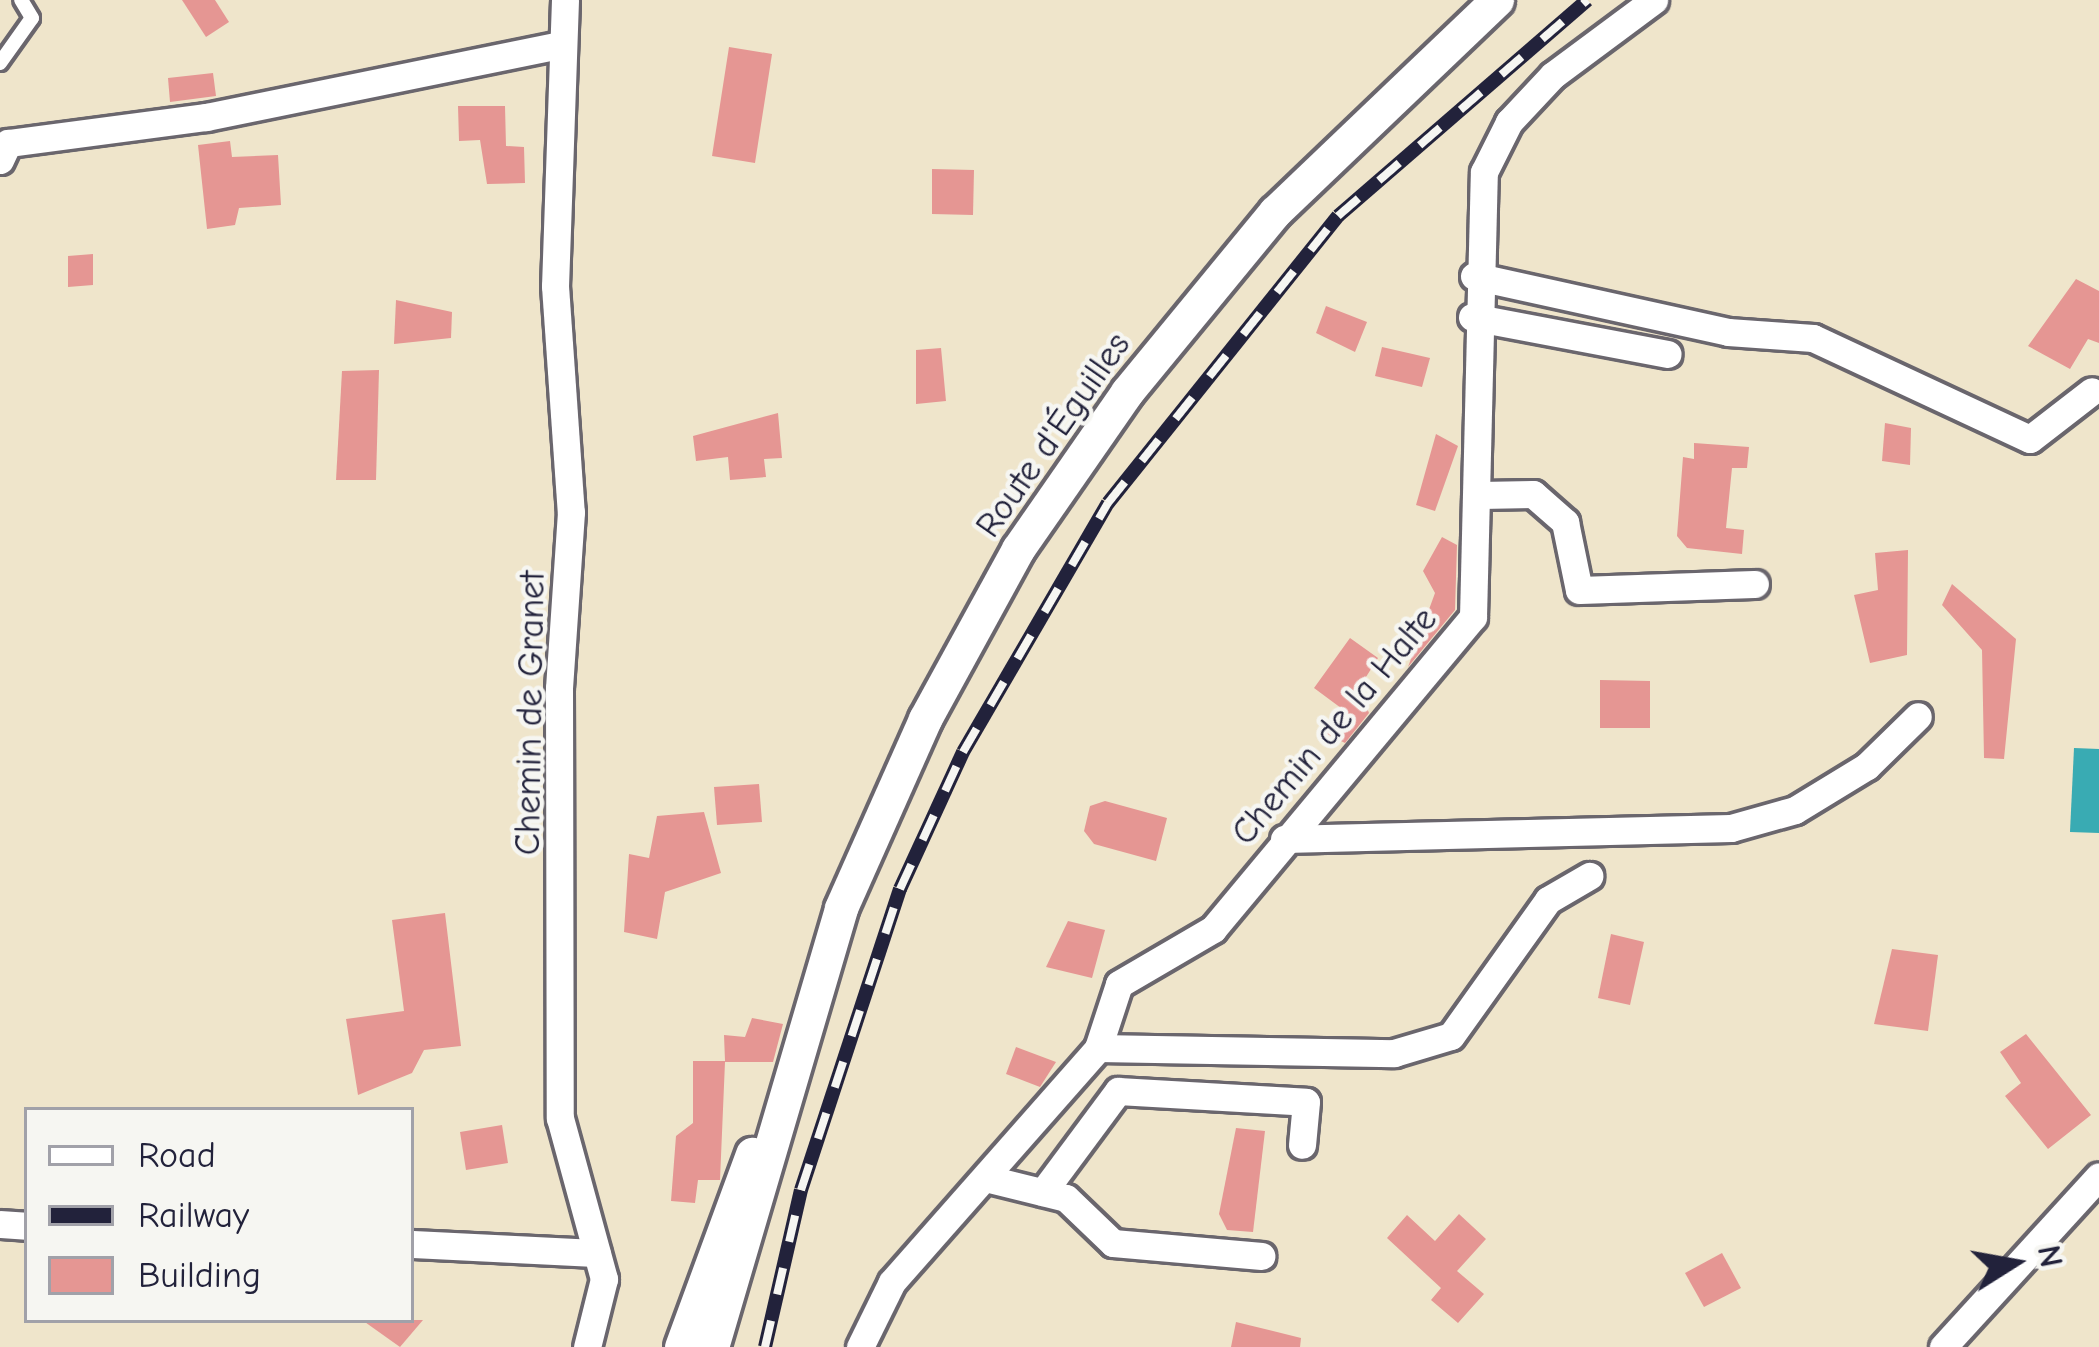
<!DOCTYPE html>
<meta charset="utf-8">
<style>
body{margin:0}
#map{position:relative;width:2099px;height:1347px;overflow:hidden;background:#efe5cb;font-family:"Comic Neue",sans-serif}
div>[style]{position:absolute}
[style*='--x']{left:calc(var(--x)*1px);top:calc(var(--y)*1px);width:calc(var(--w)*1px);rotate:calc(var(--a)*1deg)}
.water>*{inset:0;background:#39abb3}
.building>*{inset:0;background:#e59693}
.roads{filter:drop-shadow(3px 0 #6a666d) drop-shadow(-3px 0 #6a666d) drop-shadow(0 3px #6a666d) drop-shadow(0 -3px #6a666d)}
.service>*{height:14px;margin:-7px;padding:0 7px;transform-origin:7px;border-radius:7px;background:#fff}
.minor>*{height:27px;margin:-13.5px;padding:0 13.5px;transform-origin:13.5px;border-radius:13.5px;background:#fff}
.tertiary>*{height:33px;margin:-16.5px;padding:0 16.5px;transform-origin:16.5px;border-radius:16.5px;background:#fff}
.rail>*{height:14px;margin-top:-7px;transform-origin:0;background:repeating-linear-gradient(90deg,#f6f6f2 0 27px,#22223b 0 54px);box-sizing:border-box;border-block:3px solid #22223b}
span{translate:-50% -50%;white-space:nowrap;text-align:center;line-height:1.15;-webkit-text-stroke:9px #f6f6f2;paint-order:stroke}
.street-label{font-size:36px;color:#22223b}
.legend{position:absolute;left:24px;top:1107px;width:390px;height:216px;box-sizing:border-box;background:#f6f6f2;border:3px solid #a1a1a9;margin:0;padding:15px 21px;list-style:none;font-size:36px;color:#22223b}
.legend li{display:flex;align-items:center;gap:24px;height:60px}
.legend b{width:60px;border:3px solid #a1a1a9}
.north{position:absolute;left:1955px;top:1203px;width:120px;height:120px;-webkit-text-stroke:9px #f6f6f2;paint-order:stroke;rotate:79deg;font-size:33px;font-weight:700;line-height:48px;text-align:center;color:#22223b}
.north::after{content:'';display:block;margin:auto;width:42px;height:54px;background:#22223b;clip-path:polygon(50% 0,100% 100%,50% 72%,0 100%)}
</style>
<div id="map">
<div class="water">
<i style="clip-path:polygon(2074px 748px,2099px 749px,2099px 833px,2070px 832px)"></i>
</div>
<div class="building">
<i style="clip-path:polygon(182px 0,215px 0,229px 22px,206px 37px)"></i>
<i style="clip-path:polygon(729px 47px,772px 54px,755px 163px,712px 156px)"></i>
<i style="clip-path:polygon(213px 73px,216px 96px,170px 102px,168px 78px)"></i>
<i style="clip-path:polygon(458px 106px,505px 106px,506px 146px,524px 147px,525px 183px,487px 184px,480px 140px,459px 141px)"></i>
<i style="clip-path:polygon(230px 141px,232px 157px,278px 155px,281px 205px,239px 208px,235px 225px,207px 229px,198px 145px)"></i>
<i style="clip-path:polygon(932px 169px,974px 170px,973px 215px,932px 214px)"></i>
<i style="clip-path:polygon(93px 254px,93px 285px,68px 287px,68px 256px)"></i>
<i style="clip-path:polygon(2076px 279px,2099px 291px,2099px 343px,2088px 339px,2070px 369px,2028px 346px)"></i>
<i style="clip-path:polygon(396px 300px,452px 312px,451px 338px,394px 344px)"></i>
<i style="clip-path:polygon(1326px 306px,1367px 322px,1355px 352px,1316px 333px)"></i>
<i style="clip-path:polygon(1382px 347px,1430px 358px,1422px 387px,1375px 376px)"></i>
<i style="clip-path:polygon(941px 348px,946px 401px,916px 404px,916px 350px)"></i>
<i style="clip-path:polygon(379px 370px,376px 480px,336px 480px,342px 371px)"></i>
<i style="clip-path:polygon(778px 413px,782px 458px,764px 459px,766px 477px,730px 480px,728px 457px,696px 461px,693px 436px)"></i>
<i style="clip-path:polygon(1885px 423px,1911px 428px,1910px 465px,1882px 461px)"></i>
<i style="clip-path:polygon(1436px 434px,1458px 446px,1435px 511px,1416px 505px)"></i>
<i style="clip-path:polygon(1694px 443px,1749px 447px,1747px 468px,1732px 468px,1726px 528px,1744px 530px,1742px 554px,1687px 548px,1677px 536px,1683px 457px,1694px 459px)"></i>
<i style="clip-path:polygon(1442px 537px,1457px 545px,1455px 610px,1408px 667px,1435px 593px,1423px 571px)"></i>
<i style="clip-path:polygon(1908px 550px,1907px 655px,1870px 663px,1854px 595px,1878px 590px,1875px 553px)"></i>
<i style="clip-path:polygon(1952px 584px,2016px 639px,2004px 759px,1984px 758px,1982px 650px,1942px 605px)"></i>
<i style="clip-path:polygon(1350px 638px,1378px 658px,1359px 688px,1369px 713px,1345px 743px,1323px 732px,1341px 708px,1314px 688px)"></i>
<i style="clip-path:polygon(1600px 680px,1650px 681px,1650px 728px,1600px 728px)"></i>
<i style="clip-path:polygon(759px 784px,762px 822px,717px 825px,714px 787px)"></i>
<i style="clip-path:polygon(1105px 801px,1167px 818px,1156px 861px,1094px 844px,1084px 831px,1090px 806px)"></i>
<i style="clip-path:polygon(704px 812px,721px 873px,665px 892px,657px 939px,624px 932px,629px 854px,649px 858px,657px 816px)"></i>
<i style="clip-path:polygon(445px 913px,461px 1046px,424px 1050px,412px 1073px,358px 1095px,346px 1019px,404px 1011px,392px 920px)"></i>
<i style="clip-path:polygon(1068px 921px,1105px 930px,1092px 978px,1046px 967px)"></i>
<i style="clip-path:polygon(1611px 934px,1644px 942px,1630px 1005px,1598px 998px)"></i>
<i style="clip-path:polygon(1892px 949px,1938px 955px,1928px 1031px,1874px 1024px)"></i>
<i style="clip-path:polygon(752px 1018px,783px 1024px,773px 1062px,725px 1062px,720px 1180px,698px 1180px,695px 1203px,671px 1201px,676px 1136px,693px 1123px,693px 1061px,725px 1061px,724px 1035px,745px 1037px)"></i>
<i style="clip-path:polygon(2026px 1034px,2091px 1115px,2048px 1149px,2005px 1096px,2021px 1083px,2000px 1052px)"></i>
<i style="clip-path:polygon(1016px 1047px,1056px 1062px,1040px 1087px,1006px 1074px)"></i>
<i style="clip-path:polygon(502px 1125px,508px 1163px,466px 1170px,460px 1132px)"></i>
<i style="clip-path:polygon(1236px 1128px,1265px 1131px,1253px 1232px,1227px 1230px,1219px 1214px)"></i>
<i style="clip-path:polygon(1459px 1214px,1486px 1239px,1457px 1271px,1484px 1294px,1458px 1323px,1431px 1300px,1441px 1288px,1387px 1238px,1407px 1215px,1435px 1241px)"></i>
<i style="clip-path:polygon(1722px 1253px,1741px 1288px,1704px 1307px,1685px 1273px)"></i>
<i style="clip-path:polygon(362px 1320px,423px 1320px,400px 1347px)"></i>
<i style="clip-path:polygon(1236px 1322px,1301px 1338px,1300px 1347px,1231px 1347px)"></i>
</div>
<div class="roads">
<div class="service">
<i style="--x:0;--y:63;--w:55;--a:-54.6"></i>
<i style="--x:32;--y:18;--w:21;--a:-121"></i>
</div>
<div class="minor">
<i style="--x:565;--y:0;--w:286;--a:92"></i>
<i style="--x:555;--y:286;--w:227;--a:86"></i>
<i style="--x:571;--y:512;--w:176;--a:93.9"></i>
<i style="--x:559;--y:688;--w:430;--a:89.9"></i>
<i style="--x:560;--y:1118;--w:167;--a:74.7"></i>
<i style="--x:604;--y:1279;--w:70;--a:104"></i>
<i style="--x:0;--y:160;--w:19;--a:-65"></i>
<i style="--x:8;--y:143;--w:200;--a:-7.5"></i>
<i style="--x:206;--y:117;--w:362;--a:-11.5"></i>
<i style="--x:1474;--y:276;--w:260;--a:12.4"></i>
<i style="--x:1728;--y:332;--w:85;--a:4"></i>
<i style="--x:1813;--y:338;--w:239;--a:25"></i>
<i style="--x:2030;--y:439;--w:78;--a:-37.7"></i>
<i style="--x:1472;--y:317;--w:199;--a:10.7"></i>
<i style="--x:1480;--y:495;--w:53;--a:-1.1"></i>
<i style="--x:1533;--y:494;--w:43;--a:41.2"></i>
<i style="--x:1565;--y:522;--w:69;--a:78.4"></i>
<i style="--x:1579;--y:590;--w:176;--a:-2"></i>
<i style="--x:1284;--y:839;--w:447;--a:-1.4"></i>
<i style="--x:1731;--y:828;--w:66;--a:-15.7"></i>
<i style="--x:1795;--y:810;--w:84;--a:-31.4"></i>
<i style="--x:1867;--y:766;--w:71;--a:-44.4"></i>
<i style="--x:1098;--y:1048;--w:296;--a:1"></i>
<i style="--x:1394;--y:1053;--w:59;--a:-16.6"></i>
<i style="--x:1451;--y:1036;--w:167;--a:-54.5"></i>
<i style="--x:1548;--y:900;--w:48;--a:-30.3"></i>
<i style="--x:993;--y:1180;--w:75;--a:13.9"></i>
<i style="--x:1066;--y:1198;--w:65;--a:43.8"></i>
<i style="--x:1113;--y:1243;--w:149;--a:5"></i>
<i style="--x:1043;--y:1192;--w:126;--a:-53.4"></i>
<i style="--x:1118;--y:1091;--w:188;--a:3.3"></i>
<i style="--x:1306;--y:1102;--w:43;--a:95.3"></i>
<i style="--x:0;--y:1224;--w:27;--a:4"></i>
<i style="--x:411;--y:1244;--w:186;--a:2.8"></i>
<i style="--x:860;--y:1347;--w:72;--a:-63.8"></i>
<i style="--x:892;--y:1282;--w:312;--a:-48.6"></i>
<i style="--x:1098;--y:1048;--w:67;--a:-71.8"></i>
<i style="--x:1119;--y:984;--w:109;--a:-30.3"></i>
<i style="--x:1213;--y:929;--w:406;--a:-50.2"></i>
<i style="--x:1473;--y:617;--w:445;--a:-88.6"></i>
<i style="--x:1484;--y:172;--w:56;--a:-63.4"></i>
<i style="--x:1509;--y:122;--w:64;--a:-46.9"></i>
<i style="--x:1553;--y:75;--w:126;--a:-36.6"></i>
<i style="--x:1943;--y:1347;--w:231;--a:-47.6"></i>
</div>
<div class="tertiary">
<i style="--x:681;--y:1347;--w:206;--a:-69.8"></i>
<i style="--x:712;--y:1347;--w:458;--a:-73.6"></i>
<i style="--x:841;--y:908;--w:207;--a:-66"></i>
<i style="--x:925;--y:719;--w:194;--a:-61.3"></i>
<i style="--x:1018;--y:549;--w:191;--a:-55.2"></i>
<i style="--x:1127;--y:392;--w:233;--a:-50.6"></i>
<i style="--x:1275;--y:212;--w:307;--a:-43.7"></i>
</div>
</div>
<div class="rail">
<i style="--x:765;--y:1347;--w:161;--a:-77.1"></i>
<i style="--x:801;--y:1190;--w:317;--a:-71.8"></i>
<i style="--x:900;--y:889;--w:151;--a:-65.3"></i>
<i style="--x:963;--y:752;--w:288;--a:-59.8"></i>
<i style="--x:1108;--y:503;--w:368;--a:-51.3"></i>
<i style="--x:1338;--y:216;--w:330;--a:-40.9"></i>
</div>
<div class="street-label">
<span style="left:1053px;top:435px;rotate:-55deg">Route d'Éguilles</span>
<span style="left:530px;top:713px;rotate:-89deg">Chemin de Granet</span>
<span style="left:1334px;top:726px;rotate:-50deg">Chemin de la Halte</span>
</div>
<ul class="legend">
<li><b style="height:15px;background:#fff"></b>Road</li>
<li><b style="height:15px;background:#22223b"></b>Railway</li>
<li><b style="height:33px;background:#e59693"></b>Building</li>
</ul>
<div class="north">N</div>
</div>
